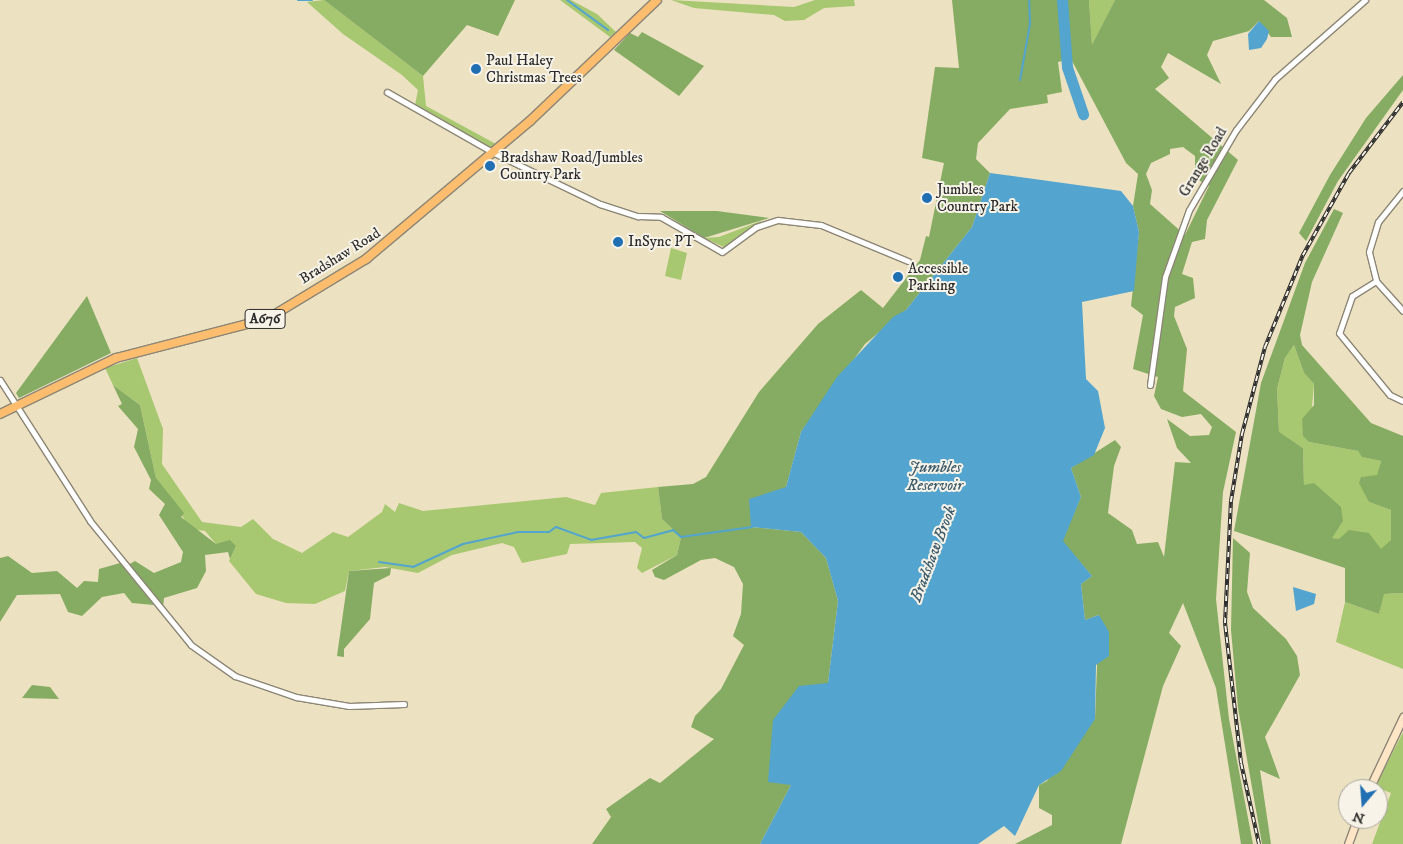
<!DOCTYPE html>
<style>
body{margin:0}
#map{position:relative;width:1403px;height:844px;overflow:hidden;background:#ece1c0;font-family:"IM FELL DW Pica",serif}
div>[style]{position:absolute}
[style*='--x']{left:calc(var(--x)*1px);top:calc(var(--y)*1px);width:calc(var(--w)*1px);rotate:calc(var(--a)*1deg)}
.green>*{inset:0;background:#a7c870}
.forest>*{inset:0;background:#85ac62}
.water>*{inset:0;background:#53a4ce}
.stream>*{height:2px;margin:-1px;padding:0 1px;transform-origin:1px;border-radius:1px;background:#53a4ce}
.river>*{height:11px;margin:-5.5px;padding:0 5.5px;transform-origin:5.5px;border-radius:5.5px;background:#53a4ce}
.roads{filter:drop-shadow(1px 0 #8c8676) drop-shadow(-1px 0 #8c8676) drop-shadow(0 1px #8c8676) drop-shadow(0 -1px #8c8676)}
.minor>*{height:5px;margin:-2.5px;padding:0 2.5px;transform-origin:2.5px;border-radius:2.5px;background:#fff}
.secondary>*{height:7px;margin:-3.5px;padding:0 3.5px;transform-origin:3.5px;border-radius:3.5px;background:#fee5c5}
.primary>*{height:8px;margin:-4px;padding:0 4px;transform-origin:4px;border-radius:4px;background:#fcbd6f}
.rail>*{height:4px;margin-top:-2px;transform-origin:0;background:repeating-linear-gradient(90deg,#f7f3e8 0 5.5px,#2b2b2b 0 11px);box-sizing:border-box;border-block:1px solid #2b2b2b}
.dots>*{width:14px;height:14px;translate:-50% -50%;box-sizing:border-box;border:2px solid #f7f3e8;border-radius:50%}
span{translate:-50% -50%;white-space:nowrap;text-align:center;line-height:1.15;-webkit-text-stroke:4px #f7f3e8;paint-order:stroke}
.shield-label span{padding:1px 4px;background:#f7f3e8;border:1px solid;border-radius:4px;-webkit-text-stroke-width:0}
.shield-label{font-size:14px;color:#2b2b2b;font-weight:700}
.poi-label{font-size:15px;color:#2b2b2b}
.left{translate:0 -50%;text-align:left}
.street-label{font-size:15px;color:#2b2b2b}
.water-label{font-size:16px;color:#3b5b6c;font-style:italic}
.north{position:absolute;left:1338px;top:779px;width:50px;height:50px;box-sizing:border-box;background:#f7f3e8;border:1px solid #a5a39c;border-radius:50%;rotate:198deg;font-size:14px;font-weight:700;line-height:20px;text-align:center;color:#2b2b2b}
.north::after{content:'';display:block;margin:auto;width:18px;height:22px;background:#1f6fb2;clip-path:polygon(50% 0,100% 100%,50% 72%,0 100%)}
</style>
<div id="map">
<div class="green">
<i style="clip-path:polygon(324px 0,423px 76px,426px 106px,496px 144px,491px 148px,415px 105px,418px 90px,402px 75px,343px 34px,307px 2px)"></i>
<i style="clip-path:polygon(560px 0,571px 0,597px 14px,616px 32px,610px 37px)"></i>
<i style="clip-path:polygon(671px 0,794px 7px,815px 0,854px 0,855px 6px,824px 8px,804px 20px,785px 21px,774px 15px,694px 8px)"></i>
<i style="clip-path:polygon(1089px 0,1115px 0,1092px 46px)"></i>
<i style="clip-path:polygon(763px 220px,726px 248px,704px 238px,719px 237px)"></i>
<i style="clip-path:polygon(671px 248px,687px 253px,681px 280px,665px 276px)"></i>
<i style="clip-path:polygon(1294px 345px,1304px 373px,1314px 384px,1309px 442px,1358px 451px,1363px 457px,1381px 461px,1377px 476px,1361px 477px,1369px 502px,1391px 510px,1392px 540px,1381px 550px,1332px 538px,1304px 485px,1303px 448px,1279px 433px,1277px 389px,1285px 358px)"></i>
<i style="clip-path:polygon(137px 358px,163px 429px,162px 464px,202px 522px,241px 527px,253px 519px,273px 539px,302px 553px,333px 532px,348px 537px,382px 512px,385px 504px,395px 512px,399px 503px,423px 511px,566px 497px,595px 505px,601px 493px,658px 487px,662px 519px,681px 537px,677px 555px,642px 573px,637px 568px,642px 548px,635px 542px,570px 544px,567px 554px,522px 563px,514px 547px,502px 543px,452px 555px,418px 573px,385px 567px,349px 571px,345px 591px,315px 604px,286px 603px,256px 594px,229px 561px,236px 546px,216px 544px,205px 531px,191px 529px,156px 478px,140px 405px,113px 385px,105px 368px)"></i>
<i style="clip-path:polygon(1403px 593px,1403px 669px,1336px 642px,1345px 602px,1379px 614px,1383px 594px)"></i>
<i style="clip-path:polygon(1403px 732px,1403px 844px,1372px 844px,1391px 793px,1375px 787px)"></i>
</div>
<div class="forest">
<i style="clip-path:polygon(324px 0,515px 0,498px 36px,467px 25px,423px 76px)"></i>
<i style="clip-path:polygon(evenodd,952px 0,1089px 0,1092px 45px,1115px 0,1264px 0,1287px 18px,1292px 37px,1271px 37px,1259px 21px,1249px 31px,1213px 41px,1207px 55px,1221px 84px,1168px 53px,1161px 67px,1169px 78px,1155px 89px,1238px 160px,1207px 220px,1205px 239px,1192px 242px,1182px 274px,1193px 278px,1195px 298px,1175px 307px,1174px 316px,1187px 349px,1183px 391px,1236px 432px,1223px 492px,1216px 599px,1229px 719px,1253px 844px,1241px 844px,1216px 688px,1183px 603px,1169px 633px,1181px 646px,1163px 686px,1121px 844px,1015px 844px,1052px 825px,1052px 815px,1039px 808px,1039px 785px,1047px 781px,1095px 719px,1099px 615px,1085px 620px,1081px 584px,1092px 576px,1062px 541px,1081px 497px,1071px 468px,1115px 440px,1121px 447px,1114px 466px,1108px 513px,1132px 530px,1137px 544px,1158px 542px,1164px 557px,1175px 462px,1191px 463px,1177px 448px,1167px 419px,1190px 436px,1209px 435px,1212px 427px,1201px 414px,1182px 417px,1161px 409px,1154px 396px,1158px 377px,1133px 369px,1143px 315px,1131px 306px,1139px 232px,1133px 206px,1138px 174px,1126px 163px,1071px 59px,1058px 62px,1062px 92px,1047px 95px,1048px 103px,1010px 109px,978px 143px,976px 159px,990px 173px,972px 227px,906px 310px,865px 344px,801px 432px,786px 487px,751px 527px,801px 532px,826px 558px,838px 601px,828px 683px,791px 785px,760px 844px,592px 844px,611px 817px,606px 809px,650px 778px,660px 783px,714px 739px,691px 727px,695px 716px,721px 689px,744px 645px,733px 636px,741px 614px,743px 584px,734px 567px,715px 558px,701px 560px,664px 580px,655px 577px,652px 570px,677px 555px,681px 537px,662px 519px,658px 487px,693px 484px,706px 477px,759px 392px,818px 324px,861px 290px,883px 308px,920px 260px,926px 236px,929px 237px,944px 163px,922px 158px,935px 67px,959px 68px,952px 0,1183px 147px,1195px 156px,1195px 178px,1209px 186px,1185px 235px,1150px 204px,1152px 190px,1146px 174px,1151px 163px,1170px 154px,1170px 149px,1183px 147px)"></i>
<i style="clip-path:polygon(642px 32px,704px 66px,679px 96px,614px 50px,630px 33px,638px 37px)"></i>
<i style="clip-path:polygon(1403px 75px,1403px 90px,1338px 181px,1306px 241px,1299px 233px,1330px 175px,1366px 118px)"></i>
<i style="clip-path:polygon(evenodd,1334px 209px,1343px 213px,1312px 282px,1300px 335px,1302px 345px,1371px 423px,1403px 436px,1403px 593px,1384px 594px,1379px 614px,1345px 602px,1345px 568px,1234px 531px,1261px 383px,1305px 263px,1334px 209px,1294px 345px,1304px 373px,1314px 384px,1314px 405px,1302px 419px,1303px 436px,1309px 442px,1358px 451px,1362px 457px,1381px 461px,1377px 475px,1361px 477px,1359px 483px,1369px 502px,1391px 510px,1391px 540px,1381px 549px,1369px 533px,1349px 530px,1339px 539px,1332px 538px,1343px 521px,1341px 507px,1314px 483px,1304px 485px,1303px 448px,1279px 432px,1277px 389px,1285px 358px,1294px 345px)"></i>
<i style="clip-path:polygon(660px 211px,717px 211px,769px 218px,704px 238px)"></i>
<i style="clip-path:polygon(87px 296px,111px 353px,19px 398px,16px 393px)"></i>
<i style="clip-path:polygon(113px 385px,140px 405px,156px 478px,184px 513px,181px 517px,216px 544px,230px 540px,236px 546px,230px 559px,228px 552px,205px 555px,206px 571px,197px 588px,164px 598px,163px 608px,128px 565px,135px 561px,154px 573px,181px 562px,183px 552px,159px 515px,165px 504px,149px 489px,151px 480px,134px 447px,138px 429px,118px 406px,122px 404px)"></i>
<i style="clip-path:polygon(1233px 538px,1250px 553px,1247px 592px,1253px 608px,1286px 639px,1297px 656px,1300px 675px,1265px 737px,1280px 779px,1260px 770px,1271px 844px,1262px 844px,1238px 708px,1231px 630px)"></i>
<i style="clip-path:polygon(8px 556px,32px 573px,57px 571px,77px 588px,84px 581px,98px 582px,99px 569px,120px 563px,154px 605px,132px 603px,124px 593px,102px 597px,82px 616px,68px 612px,60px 594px,17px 595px,0 622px,0 558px)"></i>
<i style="clip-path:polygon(391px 568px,390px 575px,374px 583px,370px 619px,344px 649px,344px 657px,337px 656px,349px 571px)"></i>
<i style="clip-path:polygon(32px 685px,50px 687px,59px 699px,22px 698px)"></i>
</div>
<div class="water">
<i style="clip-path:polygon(1259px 21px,1269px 31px,1267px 39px,1261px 48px,1249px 50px,1248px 34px)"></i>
<i style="clip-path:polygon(990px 173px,1121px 191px,1133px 206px,1139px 232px,1134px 291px,1082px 302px,1086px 379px,1098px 391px,1105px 428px,1094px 455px,1071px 468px,1081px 497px,1063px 541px,1092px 576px,1081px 584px,1085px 620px,1099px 615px,1109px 632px,1109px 656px,1096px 665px,1095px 719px,1061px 771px,1039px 785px,1015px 836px,1004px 826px,978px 844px,760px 844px,791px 785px,768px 782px,773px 720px,799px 686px,828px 683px,838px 601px,826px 558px,801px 532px,751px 527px,749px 499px,786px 487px,801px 432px,837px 377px,893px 317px,906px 310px,972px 227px)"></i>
<i style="clip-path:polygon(1293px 587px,1316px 594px,1314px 604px,1296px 611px)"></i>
</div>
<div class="stream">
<i style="--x:298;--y:0;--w:14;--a:0"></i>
<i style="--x:567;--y:0;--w:51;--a:36.2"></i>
<i style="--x:1020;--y:80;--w:57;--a:-79.9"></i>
<i style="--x:1030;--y:24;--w:24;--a:-92"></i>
<i style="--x:379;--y:562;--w:34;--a:8"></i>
<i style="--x:413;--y:567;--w:55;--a:-24.7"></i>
<i style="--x:463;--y:544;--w:56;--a:-12.3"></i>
<i style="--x:518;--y:532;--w:31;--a:0"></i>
<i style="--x:549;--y:532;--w:9;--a:-36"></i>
<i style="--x:556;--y:527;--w:37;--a:20"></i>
<i style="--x:591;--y:540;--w:46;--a:-10.1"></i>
<i style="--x:636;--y:532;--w:10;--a:37"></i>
<i style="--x:644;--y:538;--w:30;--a:-15"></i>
<i style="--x:673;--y:530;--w:11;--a:41"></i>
<i style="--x:681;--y:537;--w:72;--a:-8"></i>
</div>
<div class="river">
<i style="--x:1062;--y:0;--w:67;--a:85.7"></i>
<i style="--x:1067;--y:67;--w:50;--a:71.2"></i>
</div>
<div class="roads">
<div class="minor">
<i style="--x:387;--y:92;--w:123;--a:29.7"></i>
<i style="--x:494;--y:153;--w:118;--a:25.7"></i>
<i style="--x:600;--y:204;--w:40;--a:18"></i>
<i style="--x:638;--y:216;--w:23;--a:2"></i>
<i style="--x:661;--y:217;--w:70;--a:29.8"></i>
<i style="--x:722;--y:252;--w:42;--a:-36.3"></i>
<i style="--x:756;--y:227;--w:23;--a:-18"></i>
<i style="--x:778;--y:220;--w:43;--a:6.6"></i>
<i style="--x:821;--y:225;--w:94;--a:22.5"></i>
<i style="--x:1403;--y:191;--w:40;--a:129"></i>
<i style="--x:1378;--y:222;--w:31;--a:107"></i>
<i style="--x:1369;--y:252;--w:30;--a:76"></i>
<i style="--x:1376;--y:281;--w:40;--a:48"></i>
<i style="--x:1376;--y:281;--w:28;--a:148"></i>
<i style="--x:1352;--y:296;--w:39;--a:109"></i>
<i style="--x:1339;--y:333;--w:80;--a:50.6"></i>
<i style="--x:1390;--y:395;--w:14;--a:25"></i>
<i style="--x:0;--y:380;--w:167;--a:57.4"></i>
<i style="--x:90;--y:521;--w:160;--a:50.8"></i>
<i style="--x:191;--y:645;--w:54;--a:35.2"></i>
<i style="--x:235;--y:676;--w:65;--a:19"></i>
<i style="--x:296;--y:697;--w:54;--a:9.6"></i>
<i style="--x:349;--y:706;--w:55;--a:-2.1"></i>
<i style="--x:1150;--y:385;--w:109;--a:-82.1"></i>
<i style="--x:1165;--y:277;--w:71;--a:-70.3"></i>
<i style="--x:1189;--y:210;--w:93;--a:-59.6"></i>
<i style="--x:1236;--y:130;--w:64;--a:-52.6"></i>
<i style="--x:1275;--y:79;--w:120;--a:-41.3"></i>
</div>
<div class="secondary">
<i style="--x:1369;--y:789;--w:80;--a:-64.7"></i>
<i style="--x:1348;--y:844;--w:27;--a:-70"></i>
</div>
<div class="primary">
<i style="--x:0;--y:414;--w:129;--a:-25.8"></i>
<i style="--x:116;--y:358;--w:156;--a:-14.5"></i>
<i style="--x:267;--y:319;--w:116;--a:-31.2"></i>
<i style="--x:366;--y:259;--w:214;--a:-40.1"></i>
<i style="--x:530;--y:121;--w:175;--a:-43.6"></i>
</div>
</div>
<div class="rail">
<i style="--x:1259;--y:844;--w:83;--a:-102.5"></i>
<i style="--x:1241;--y:763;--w:141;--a:-96.5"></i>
<i style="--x:1225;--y:623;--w:122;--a:-87.2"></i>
<i style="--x:1231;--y:501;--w:68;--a:-80.7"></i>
<i style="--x:1242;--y:434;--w:90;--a:-75.2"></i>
<i style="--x:1265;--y:347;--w:100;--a:-67.6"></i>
<i style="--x:1303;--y:255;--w:94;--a:-60.7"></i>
<i style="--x:1349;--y:173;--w:89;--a:-52.7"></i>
</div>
<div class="dots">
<i style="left:476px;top:69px;background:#1f6fb2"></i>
<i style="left:490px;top:166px;background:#1f6fb2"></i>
<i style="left:927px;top:198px;background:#1f6fb2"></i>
<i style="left:618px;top:242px;background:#1f6fb2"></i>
<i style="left:898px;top:277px;background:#1f6fb2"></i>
</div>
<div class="shield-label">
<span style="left:265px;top:319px">A676</span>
</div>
<div class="poi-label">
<span class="left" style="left:486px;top:69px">Paul Haley<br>Christmas Trees</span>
<span class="left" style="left:500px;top:166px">Bradshaw Road/Jumbles<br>Country Park</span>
<span class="left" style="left:937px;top:198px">Jumbles<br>Country Park</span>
<span class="left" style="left:628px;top:242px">InSync PT</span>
<span class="left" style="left:908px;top:277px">Accessible<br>Parking</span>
</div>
<div class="street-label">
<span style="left:1203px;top:162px;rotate:-59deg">Grange Road</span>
<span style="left:340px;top:256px;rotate:-32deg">Bradshaw Road</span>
</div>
<div class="water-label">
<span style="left:935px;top:476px">Jumbles<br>Reservoir</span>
<span style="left:933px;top:554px;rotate:-69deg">Bradshaw Brook</span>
</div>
<div class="north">N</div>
</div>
